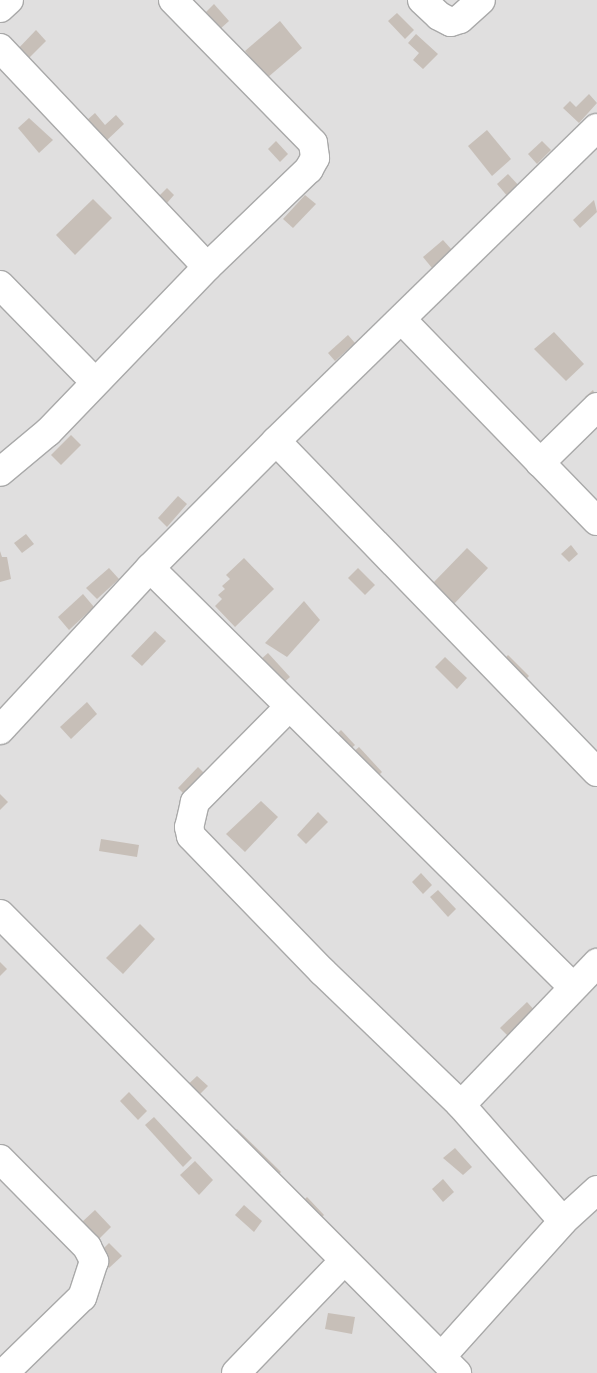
<!DOCTYPE html>
<style>
body{margin:0}
#map{position:relative;width:597px;height:1373px;overflow:hidden;background:#f2efe9;font-family:"Public Sans",sans-serif}
div>[style]{position:absolute}
[style*='--x']{left:calc(var(--x)*1px);top:calc(var(--y)*1px);width:calc(var(--w)*1px);rotate:calc(var(--a)*1deg)}
.residential>*{inset:0;background:#e0dfdf}
.building>*{inset:0;background:#c7bfb8}
.roads{filter:drop-shadow(1px 0 #a9a9a9) drop-shadow(-1px 0 #a9a9a9) drop-shadow(0 1px #a9a9a9) drop-shadow(0 -1px #a9a9a9)}
.minor>*{height:28px;margin:-14px;padding:0 14px;transform-origin:14px;border-radius:14px;background:#fff}
span{translate:-50% -50%;white-space:nowrap;text-align:center;line-height:1.15;-webkit-text-stroke:4.5px #fff;paint-order:stroke}
</style>
<div id="map">
<div class="residential">
<i style="clip-path:polygon(0 0,597px 0,597px 1373px,0 1373px)"></i>
</div>
<div class="building">
<i style="clip-path:polygon(214px 4px,229px 21px,219px 30px,204px 14px)"></i>
<i style="clip-path:polygon(397px 13px,414px 30px,405px 39px,388px 21px)"></i>
<i style="clip-path:polygon(280px 21px,302px 48px,267px 78px,245px 51px)"></i>
<i style="clip-path:polygon(36px 30px,46px 41px,24px 63px,14px 53px)"></i>
<i style="clip-path:polygon(416px 34px,438px 54px,423px 69px,413px 60px,419px 53px,408px 43px)"></i>
<i style="clip-path:polygon(589px 94px,597px 103px,579px 123px,563px 108px,570px 101px,576px 107px)"></i>
<i style="clip-path:polygon(95px 113px,105px 125px,116px 115px,124px 124px,105px 142px,86px 121px)"></i>
<i style="clip-path:polygon(29px 118px,53px 140px,39px 153px,18px 128px)"></i>
<i style="clip-path:polygon(487px 130px,511px 159px,492px 176px,468px 146px)"></i>
<i style="clip-path:polygon(276px 141px,288px 154px,280px 162px,268px 149px)"></i>
<i style="clip-path:polygon(542px 141px,551px 150px,537px 164px,528px 154px)"></i>
<i style="clip-path:polygon(508px 174px,521px 188px,509px 198px,497px 184px)"></i>
<i style="clip-path:polygon(167px 188px,174px 195px,167px 203px,159px 196px)"></i>
<i style="clip-path:polygon(305px 195px,316px 204px,293px 228px,283px 219px)"></i>
<i style="clip-path:polygon(93px 199px,112px 218px,75px 255px,56px 235px)"></i>
<i style="clip-path:polygon(594px 200px,597px 212px,580px 228px,573px 220px)"></i>
<i style="clip-path:polygon(443px 240px,452px 250px,432px 268px,423px 257px)"></i>
<i style="clip-path:polygon(554px 332px,584px 364px,566px 381px,534px 349px)"></i>
<i style="clip-path:polygon(348px 335px,355px 343px,335px 361px,328px 353px)"></i>
<i style="clip-path:polygon(593px 390px,597px 399px,592px 404px,585px 397px)"></i>
<i style="clip-path:polygon(71px 435px,81px 445px,61px 465px,51px 455px)"></i>
<i style="clip-path:polygon(178px 496px,187px 504px,167px 527px,158px 518px)"></i>
<i style="clip-path:polygon(26px 534px,34px 544px,22px 553px,14px 543px)"></i>
<i style="clip-path:polygon(571px 545px,578px 554px,569px 562px,561px 554px)"></i>
<i style="clip-path:polygon(467px 548px,488px 568px,454px 604px,433px 583px)"></i>
<i style="clip-path:polygon(0 551px,2px 557px,7px 557px,11px 579px,0 582px)"></i>
<i style="clip-path:polygon(244px 558px,274px 589px,235px 627px,215px 606px,222px 599px,218px 595px,225px 589px,222px 586px,230px 579px,226px 575px)"></i>
<i style="clip-path:polygon(109px 568px,119px 579px,97px 599px,86px 588px)"></i>
<i style="clip-path:polygon(358px 568px,375px 585px,365px 595px,348px 578px)"></i>
<i style="clip-path:polygon(83px 594px,94px 607px,69px 630px,58px 617px)"></i>
<i style="clip-path:polygon(304px 601px,320px 620px,287px 657px,265px 643px)"></i>
<i style="clip-path:polygon(155px 631px,166px 641px,142px 666px,131px 656px)"></i>
<i style="clip-path:polygon(268px 653px,290px 677px,281px 685px,259px 661px)"></i>
<i style="clip-path:polygon(508px 655px,529px 676px,519px 687px,498px 666px)"></i>
<i style="clip-path:polygon(445px 657px,467px 678px,457px 689px,435px 667px)"></i>
<i style="clip-path:polygon(87px 702px,97px 714px,71px 739px,60px 727px)"></i>
<i style="clip-path:polygon(341px 730px,355px 745px,346px 753px,332px 739px)"></i>
<i style="clip-path:polygon(359px 747px,382px 772px,373px 781px,350px 755px)"></i>
<i style="clip-path:polygon(198px 767px,207px 776px,187px 797px,178px 788px)"></i>
<i style="clip-path:polygon(0 794px,8px 802px,0 810px)"></i>
<i style="clip-path:polygon(261px 801px,278px 817px,245px 852px,226px 834px)"></i>
<i style="clip-path:polygon(318px 812px,328px 822px,306px 844px,297px 835px)"></i>
<i style="clip-path:polygon(101px 839px,139px 845px,137px 857px,99px 851px)"></i>
<i style="clip-path:polygon(421px 873px,432px 885px,423px 894px,412px 882px)"></i>
<i style="clip-path:polygon(438px 890px,456px 909px,448px 917px,430px 897px)"></i>
<i style="clip-path:polygon(140px 924px,155px 939px,123px 974px,106px 958px)"></i>
<i style="clip-path:polygon(0 962px,7px 969px,0 976px)"></i>
<i style="clip-path:polygon(527px 1002px,536px 1012px,509px 1037px,500px 1028px)"></i>
<i style="clip-path:polygon(197px 1076px,208px 1086px,199px 1095px,207px 1102px,199px 1110px,180px 1092px)"></i>
<i style="clip-path:polygon(129px 1092px,147px 1111px,138px 1120px,120px 1101px)"></i>
<i style="clip-path:polygon(154px 1117px,192px 1158px,183px 1167px,145px 1125px)"></i>
<i style="clip-path:polygon(237px 1129px,281px 1172px,273px 1180px,229px 1137px)"></i>
<i style="clip-path:polygon(455px 1148px,472px 1167px,463px 1175px,443px 1158px)"></i>
<i style="clip-path:polygon(195px 1161px,213px 1180px,199px 1195px,180px 1175px)"></i>
<i style="clip-path:polygon(443px 1179px,454px 1192px,443px 1202px,432px 1189px)"></i>
<i style="clip-path:polygon(307px 1197px,324px 1215px,315px 1224px,298px 1206px)"></i>
<i style="clip-path:polygon(244px 1205px,262px 1221px,254px 1232px,235px 1215px)"></i>
<i style="clip-path:polygon(95px 1210px,111px 1227px,99px 1239px,82px 1222px)"></i>
<i style="clip-path:polygon(109px 1243px,122px 1256px,109px 1268px,97px 1255px)"></i>
<i style="clip-path:polygon(328px 1313px,355px 1317px,352px 1334px,325px 1329px)"></i>
</div>
<div class="roads">
<div class="minor">
<i style="--x:173;--y:0;--w:200;--a:45.6"></i>
<i style="--x:313;--y:143;--w:15;--a:82"></i>
<i style="--x:315;--y:158;--w:13;--a:119"></i>
<i style="--x:309;--y:169;--w:141;--a:136.1"></i>
<i style="--x:422;--y:0;--w:23;--a:43"></i>
<i style="--x:439;--y:16;--w:13;--a:27"></i>
<i style="--x:451;--y:22;--w:9;--a:-18"></i>
<i style="--x:460;--y:19;--w:28;--a:-42"></i>
<i style="--x:0;--y:8;--w:12;--a:-42"></i>
<i style="--x:0;--y:48;--w:301;--a:46.6"></i>
<i style="--x:207;--y:267;--w:229;--a:133.9"></i>
<i style="--x:48;--y:432;--w:62;--a:140.2"></i>
<i style="--x:0;--y:285;--w:134;--a:45.6"></i>
<i style="--x:402;--y:320;--w:280;--a:45.9"></i>
<i style="--x:276;--y:441;--w:461;--a:45.9"></i>
<i style="--x:540;--y:463;--w:80;--a:-44.5"></i>
<i style="--x:150;--y:568;--w:595;--a:44.73"></i>
<i style="--x:289;--y:707;--w:134;--a:134.7"></i>
<i style="--x:195;--y:802;--w:26;--a:103"></i>
<i style="--x:189;--y:827;--w:9;--a:77"></i>
<i style="--x:191;--y:836;--w:190;--a:45.9"></i>
<i style="--x:323;--y:972;--w:192;--a:43.9"></i>
<i style="--x:461;--y:1105;--w:154;--a:48.7"></i>
<i style="--x:0;--y:730;--w:221;--a:-47.2"></i>
<i style="--x:150;--y:568;--w:179;--a:-45.2"></i>
<i style="--x:276;--y:441;--w:448;--a:-44.3"></i>
<i style="--x:0;--y:914;--w:648;--a:45.13"></i>
<i style="--x:461;--y:1105;--w:197;--a:-46.2"></i>
<i style="--x:0;--y:1159;--w:124;--a:45.3"></i>
<i style="--x:87;--y:1247;--w:16;--a:63"></i>
<i style="--x:94;--y:1261;--w:38;--a:108"></i>
<i style="--x:82;--y:1297;--w:109;--a:135.7"></i>
<i style="--x:442;--y:1356;--w:181;--a:-48.1"></i>
<i style="--x:563;--y:1221;--w:46;--a:-42.4"></i>
<i style="--x:236;--y:1373;--w:154;--a:-46.1"></i>
</div>
</div>
</div>
